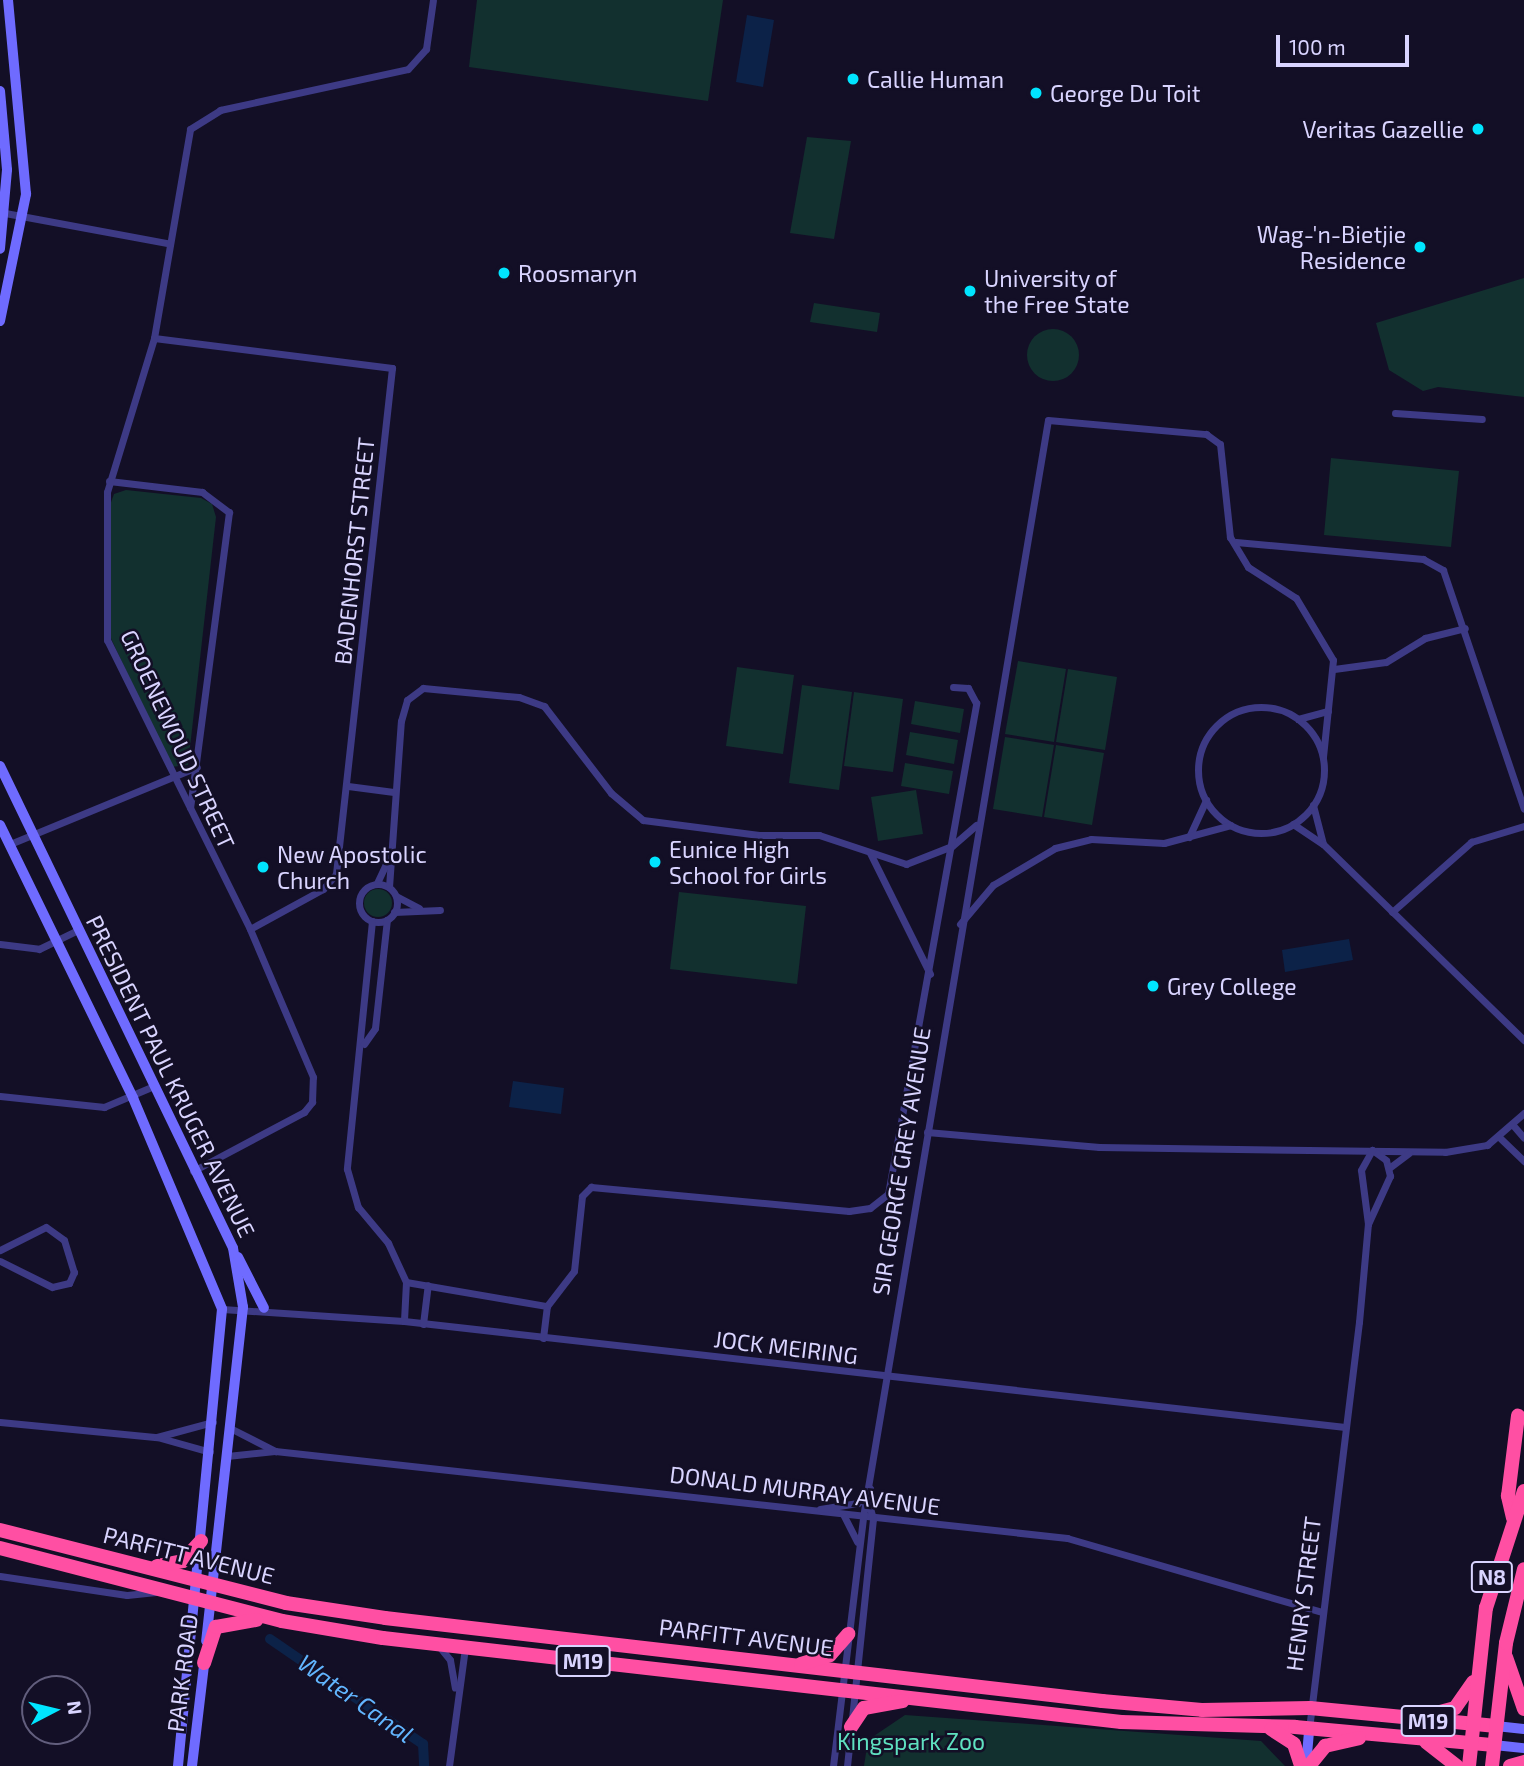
<!DOCTYPE html>
<style>
body{margin:0}
#map{position:relative;width:1524px;height:1766px;overflow:hidden;background:#130f26;font-family:"Exo 2",sans-serif}
div>[style]{position:absolute}
[style*='--x']{left:calc(var(--x)*1px);top:calc(var(--y)*1px);width:calc(var(--w)*1px);rotate:calc(var(--a)*1deg)}
.green>*{inset:0;background:#12302f}
.round{border-radius:50%}
.water>*{inset:0;background:#0c2248}
.canal>*{height:10px;margin:-5px;padding:0 5px;transform-origin:5px;border-radius:5px;background:#0c2248}
.street>*{height:7px;margin:-3.5px;padding:0 3.5px;transform-origin:3.5px;border-radius:3.5px;background:#3d3a85}
.street>.ring{margin:-3.5px;padding:0;box-sizing:content-box;background:none;border:7px solid #3d3a85;border-radius:50%}
.secondary>*{height:10px;margin:-5px;padding:0 5px;transform-origin:5px;border-radius:5px;background:#6f6bff}
.highway>*{height:14px;margin:-7px;padding:0 7px;transform-origin:7px;border-radius:7px;background:#ff4fa3}
.dots>*{width:19px;height:19px;translate:-50% -50%;box-sizing:border-box;border:4px solid #130f26;border-radius:50%}
span{translate:-50% -50%;white-space:nowrap;text-align:center;line-height:1.15;-webkit-text-stroke:5px #130f26;paint-order:stroke}
.shield-label span{padding:2px 5px;background:#130f26;border:2px solid;border-radius:5px;-webkit-text-stroke-width:0}
.shield-label{font-size:21px;color:#d9d4ff;font-weight:700}
.poi-label{font-size:23px;color:#d9d4ff}
.left{translate:0 -50%;text-align:left}
.right{translate:-100% -50%;text-align:right}
.street-label{font-size:23px;color:#d9d4ff}
.park-label{font-size:23px;color:#5fe0c0}
.water-label{font-size:24px;color:#62b6ff;font-style:italic}
.north{position:absolute;left:21px;top:1675px;width:70px;height:70px;box-sizing:border-box;background:#130f26;border:2px solid #625e7d;border-radius:50%;rotate:83deg;font-size:19px;font-weight:700;line-height:28px;text-align:center;color:#d9d4ff}
.north::after{content:'';display:block;margin:auto;width:24px;height:32px;background:#00e5ff;clip-path:polygon(50% 0,100% 100%,50% 72%,0 100%)}
.scale{position:absolute;left:1276px;top:35px;width:133px;height:32px;box-sizing:border-box;border:4px solid #d9d4ff;border-top:0;padding-left:9px;font-size:21px;line-height:24px;white-space:nowrap;color:#d9d4ff;-webkit-text-stroke:5px #130f26;paint-order:stroke}
</style>
<div id="map">
<div class="green">
<i style="clip-path:polygon(477px 0,723px 0,708px 101px,469px 67px)"></i>
<i style="clip-path:polygon(807px 137px,851px 141px,834px 239px,790px 233px)"></i>
<i style="clip-path:polygon(1524px 278px,1524px 397px,1438px 387px,1423px 391px,1389px 370px,1376px 323px)"></i>
<i style="clip-path:polygon(814px 303px,880px 313px,877px 332px,810px 322px)"></i>
<i class="round" style="left:1027px;top:329px;width:52px;height:52px"></i>
<i style="clip-path:polygon(1331px 458px,1459px 471px,1451px 547px,1324px 535px)"></i>
<i style="clip-path:polygon(126px 490px,201px 498px,212px 504px,216px 517px,188px 765px,171px 767px,108px 632px,109px 508px,114px 494px)"></i>
<i style="clip-path:polygon(1018px 661px,1066px 669px,1054px 742px,1005px 734px)"></i>
<i style="clip-path:polygon(737px 667px,794px 675px,783px 754px,726px 746px)"></i>
<i style="clip-path:polygon(1068px 669px,1117px 677px,1105px 750px,1056px 742px)"></i>
<i style="clip-path:polygon(802px 685px,852px 692px,839px 790px,789px 783px)"></i>
<i style="clip-path:polygon(854px 692px,903px 699px,893px 772px,844px 766px)"></i>
<i style="clip-path:polygon(915px 701px,964px 709px,960px 733px,911px 724px)"></i>
<i style="clip-path:polygon(910px 732px,958px 740px,954px 764px,906px 755px)"></i>
<i style="clip-path:polygon(1005px 737px,1054px 745px,1042px 817px,993px 809px)"></i>
<i style="clip-path:polygon(1056px 745px,1104px 753px,1092px 825px,1044px 817px)"></i>
<i style="clip-path:polygon(905px 763px,953px 771px,949px 794px,901px 786px)"></i>
<i style="clip-path:polygon(916px 790px,923px 834px,878px 841px,871px 797px)"></i>
<i class="round" style="left:364px;top:889px;width:28px;height:28px"></i>
<i style="clip-path:polygon(679px 892px,806px 906px,797px 984px,670px 969px)"></i>
<i style="clip-path:polygon(905px 1715px,1261px 1741px,1285px 1766px,864px 1766px,868px 1740px)"></i>
</div>
<div class="water">
<i style="clip-path:polygon(747px 15px,774px 20px,763px 87px,736px 82px)"></i>
<i style="clip-path:polygon(1349px 939px,1353px 960px,1285px 972px,1282px 950px)"></i>
<i style="clip-path:polygon(513px 1081px,564px 1088px,561px 1114px,509px 1107px)"></i>
</div>
<div class="canal">
<i style="--x:270;--y:1639;--w:186;--a:34.5"></i>
<i style="--x:423;--y:1744;--w:22;--a:87"></i>
</div>
<div class="street">
<i style="--x:5;--y:213;--w:165;--a:10.5"></i>
<i style="--x:154;--y:338;--w:240;--a:7.2"></i>
<i style="--x:392;--y:368;--w:509;--a:96.32"></i>
<i style="--x:336;--y:874;--w:20;--a:131"></i>
<i style="--x:323;--y:889;--w:83;--a:151.3"></i>
<i style="--x:1395;--y:413;--w:87;--a:3.9"></i>
<i style="--x:109;--y:481;--w:94;--a:6.7"></i>
<i style="--x:202;--y:492;--w:34;--a:37"></i>
<i style="--x:229;--y:512;--w:298;--a:97.5"></i>
<i style="--x:1236;--y:542;--w:188;--a:5.2"></i>
<i style="--x:1423;--y:559;--w:23;--a:29"></i>
<i style="--x:1443;--y:570;--w:252;--a:71.3"></i>
<i style="--x:1334;--y:669;--w:52;--a:-7.7"></i>
<i style="--x:1386;--y:662;--w:46;--a:-31.6"></i>
<i style="--x:1425;--y:638;--w:41;--a:-14"></i>
<i class="ring" style="left:1198px;top:707px;width:119px;height:119px"></i>
<i style="--x:1298;--y:719;--w:31;--a:-15"></i>
<i style="--x:348;--y:786;--w:46;--a:7.4"></i>
<i style="--x:1313;--y:805;--w:40;--a:75.6"></i>
<i style="--x:1293;--y:824;--w:36;--a:34"></i>
<i style="--x:1323;--y:844;--w:281;--a:44.3"></i>
<i style="--x:1189;--y:837;--w:41;--a:-65.3"></i>
<i style="--x:10;--y:844;--w:202;--a:-22.4"></i>
<i style="--x:870;--y:853;--w:135;--a:63.6"></i>
<i style="--x:377;--y:883;--w:23;--a:-65"></i>
<i class="ring" style="left:359px;top:884px;width:31px;height:31px"></i>
<i style="--x:389;--y:887;--w:166;--a:-85.9"></i>
<i style="--x:401;--y:721;--w:22;--a:-74"></i>
<i style="--x:407;--y:700;--w:20;--a:-37"></i>
<i style="--x:423;--y:688;--w:96;--a:5.4"></i>
<i style="--x:519;--y:697;--w:27;--a:20"></i>
<i style="--x:544;--y:706;--w:110;--a:52.4"></i>
<i style="--x:611;--y:793;--w:42;--a:40.2"></i>
<i style="--x:643;--y:820;--w:117;--a:7.4"></i>
<i style="--x:759;--y:835;--w:60;--a:0"></i>
<i style="--x:819;--y:835;--w:92;--a:18.4"></i>
<i style="--x:906;--y:864;--w:49;--a:-21.4"></i>
<i style="--x:952;--y:846;--w:32;--a:-41"></i>
<i style="--x:396;--y:896;--w:26;--a:28"></i>
<i style="--x:394;--y:912;--w:46;--a:-2.5"></i>
<i style="--x:1392;--y:912;--w:106;--a:-41.5"></i>
<i style="--x:1471;--y:842;--w:55;--a:-16.8"></i>
<i style="--x:372;--y:921;--w:249;--a:95.8"></i>
<i style="--x:347;--y:1169;--w:40;--a:74"></i>
<i style="--x:358;--y:1207;--w:47;--a:50.2"></i>
<i style="--x:388;--y:1243;--w:43;--a:65.2"></i>
<i style="--x:406;--y:1282;--w:39;--a:93"></i>
<i style="--x:960;--y:924;--w:51;--a:-49.8"></i>
<i style="--x:993;--y:885;--w:72;--a:-30.8"></i>
<i style="--x:1055;--y:848;--w:37;--a:-14"></i>
<i style="--x:1091;--y:839;--w:73;--a:3.1"></i>
<i style="--x:1164;--y:843;--w:69;--a:-15"></i>
<i style="--x:0;--y:944;--w:39;--a:7"></i>
<i style="--x:39;--y:949;--w:43;--a:-26"></i>
<i style="--x:364;--y:1044;--w:19;--a:-55"></i>
<i style="--x:375;--y:1028;--w:109;--a:-83.7"></i>
<i style="--x:0;--y:1096;--w:105;--a:6"></i>
<i style="--x:104;--y:1107;--w:54;--a:-22.8"></i>
<i style="--x:1512;--y:1124;--w:18;--a:49"></i>
<i style="--x:927;--y:1132;--w:173;--a:5"></i>
<i style="--x:1099;--y:1147;--w:346;--a:0.8"></i>
<i style="--x:1445;--y:1152;--w:43;--a:-9.5"></i>
<i style="--x:1487;--y:1145;--w:49;--a:-40.9"></i>
<i style="--x:1499;--y:1137;--w:35;--a:44"></i>
<i style="--x:1389;--y:1168;--w:25;--a:-37"></i>
<i style="--x:193;--y:1171;--w:126;--a:-28"></i>
<i style="--x:304;--y:1112;--w:13;--a:-51"></i>
<i style="--x:312;--y:1102;--w:25;--a:-88"></i>
<i style="--x:313;--y:1077;--w:161;--a:-113.1"></i>
<i style="--x:250;--y:929;--w:322;--a:-116.3"></i>
<i style="--x:107;--y:640;--w:148;--a:-90"></i>
<i style="--x:107;--y:492;--w:161;--a:-73"></i>
<i style="--x:154;--y:338;--w:212;--a:-80.2"></i>
<i style="--x:190;--y:129;--w:36;--a:-32"></i>
<i style="--x:220;--y:110;--w:192;--a:-12.3"></i>
<i style="--x:408;--y:69;--w:27;--a:-48"></i>
<i style="--x:426;--y:49;--w:49;--a:-81.9"></i>
<i style="--x:1368;--y:1224;--w:53;--a:-65.4"></i>
<i style="--x:1390;--y:1176;--w:16;--a:-104"></i>
<i style="--x:1386;--y:1160;--w:17;--a:-144"></i>
<i style="--x:0;--y:1250;--w:51;--a:-26.6"></i>
<i style="--x:46;--y:1227;--w:22;--a:36"></i>
<i style="--x:64;--y:1240;--w:34;--a:73"></i>
<i style="--x:74;--y:1272;--w:12;--a:114"></i>
<i style="--x:69;--y:1283;--w:17;--a:167"></i>
<i style="--x:52;--y:1287;--w:58;--a:-153.4"></i>
<i style="--x:406;--y:1282;--w:143;--a:9.7"></i>
<i style="--x:222;--y:1309;--w:182;--a:3.8"></i>
<i style="--x:404;--y:1321;--w:947;--a:6.43"></i>
<i style="--x:423;--y:1324;--w:39;--a:-83"></i>
<i style="--x:543;--y:1338;--w:32;--a:-83"></i>
<i style="--x:547;--y:1306;--w:44;--a:-52.4"></i>
<i style="--x:574;--y:1271;--w:75;--a:-83.9"></i>
<i style="--x:582;--y:1196;--w:13;--a:-45"></i>
<i style="--x:591;--y:1187;--w:259;--a:5.3"></i>
<i style="--x:849;--y:1211;--w:21;--a:-8"></i>
<i style="--x:870;--y:1208;--w:23;--a:-38"></i>
<i style="--x:888;--y:1194;--w:499;--a:-79.8"></i>
<i style="--x:976;--y:703;--w:17;--a:-118"></i>
<i style="--x:968;--y:688;--w:15;--a:-176"></i>
<i style="--x:0;--y:1422;--w:158;--a:5.5"></i>
<i style="--x:157;--y:1437;--w:55;--a:15.8"></i>
<i style="--x:230;--y:1428;--w:51;--a:27.1"></i>
<i style="--x:157;--y:1437;--w:58;--a:-15"></i>
<i style="--x:227;--y:1456;--w:48;--a:-5.9"></i>
<i style="--x:275;--y:1451;--w:797;--a:6.27"></i>
<i style="--x:1067;--y:1538;--w:266;--a:16.2"></i>
<i style="--x:820;--y:1509;--w:38;--a:-9"></i>
<i style="--x:858;--y:1503;--w:19;--a:-51"></i>
<i style="--x:844;--y:1516;--w:29;--a:63"></i>
<i style="--x:0;--y:1576;--w:128;--a:8.5"></i>
<i style="--x:127;--y:1595;--w:29;--a:-6"></i>
<i style="--x:438;--y:1645;--w:19;--a:51"></i>
<i style="--x:450;--y:1660;--w:28;--a:80"></i>
<i style="--x:1309;--y:1729;--w:410;--a:-83"></i>
<i style="--x:1359;--y:1322;--w:98;--a:-84.8"></i>
<i style="--x:1368;--y:1224;--w:54;--a:-97.4"></i>
<i style="--x:1361;--y:1170;--w:23;--a:-61"></i>
<i style="--x:449;--y:1766;--w:119;--a:-82.3"></i>
<i style="--x:833;--y:1766;--w:251;--a:-83.1"></i>
<i style="--x:863;--y:1517;--w:1112;--a:-80.43"></i>
<i style="--x:1048;--y:420;--w:159;--a:5.1"></i>
<i style="--x:1206;--y:434;--w:17;--a:36"></i>
<i style="--x:1220;--y:444;--w:94;--a:83.9"></i>
<i style="--x:1230;--y:537;--w:35;--a:59"></i>
<i style="--x:1248;--y:567;--w:57;--a:32.9"></i>
<i style="--x:1296;--y:598;--w:72;--a:59.2"></i>
<i style="--x:1333;--y:660;--w:98;--a:95.9"></i>
<i style="--x:847;--y:1766;--w:248;--a:-84"></i>
<i style="--x:873;--y:1519;--w:16;--a:-105"></i>
</div>
<div class="secondary">
<i style="--x:0;--y:91;--w:79;--a:84.9"></i>
<i style="--x:7;--y:170;--w:79;--a:95.1"></i>
<i style="--x:0;--y:321;--w:130;--a:-78.4"></i>
<i style="--x:26;--y:194;--w:195;--a:-95.3"></i>
<i style="--x:0;--y:766;--w:535;--a:64.2"></i>
<i style="--x:233;--y:1248;--w:60;--a:80.4"></i>
<i style="--x:243;--y:1307;--w:336;--a:96.3"></i>
<i style="--x:0;--y:825;--w:304;--a:64"></i>
<i style="--x:133;--y:1098;--w:229;--a:67.1"></i>
<i style="--x:222;--y:1309;--w:459;--a:95.5"></i>
<i style="--x:238;--y:1257;--w:57;--a:63"></i>
<i style="--x:1496;--y:1726;--w:28;--a:6"></i>
<i style="--x:1494;--y:1745;--w:30;--a:6"></i>
<i style="--x:192;--y:1766;--w:110;--a:-83.2"></i>
<i style="--x:1306;--y:1766;--w:37;--a:-85"></i>
</div>
<div class="highway">
<i style="--x:1513;--y:1518;--w:23;--a:-103"></i>
<i style="--x:1508;--y:1496;--w:81;--a:-82.9"></i>
<i style="--x:0;--y:1530;--w:295;--a:14.3"></i>
<i style="--x:286;--y:1603;--w:100;--a:8.6"></i>
<i style="--x:385;--y:1618;--w:722;--a:6.6"></i>
<i style="--x:1102;--y:1701;--w:100;--a:5.1"></i>
<i style="--x:1202;--y:1710;--w:108;--a:-1.1"></i>
<i style="--x:1310;--y:1708;--w:187;--a:5.5"></i>
<i style="--x:0;--y:1548;--w:291;--a:14.5"></i>
<i style="--x:282;--y:1621;--w:102;--a:9.6"></i>
<i style="--x:383;--y:1638;--w:743;--a:6.49"></i>
<i style="--x:1121;--y:1722;--w:174;--a:1.6"></i>
<i style="--x:1295;--y:1727;--w:200;--a:5.2"></i>
<i style="--x:157;--y:1566;--w:26;--a:-11"></i>
<i style="--x:183;--y:1561;--w:27;--a:-48"></i>
<i style="--x:1506;--y:1657;--w:55;--a:70.9"></i>
<i style="--x:204;--y:1663;--w:38;--a:-72"></i>
<i style="--x:216;--y:1627;--w:41;--a:-9.9"></i>
<i style="--x:801;--y:1664;--w:30;--a:-17"></i>
<i style="--x:830;--y:1655;--w:28;--a:-49"></i>
<i style="--x:1425;--y:1716;--w:31;--a:-15"></i>
<i style="--x:1455;--y:1708;--w:32;--a:-55"></i>
<i style="--x:851;--y:1727;--w:23;--a:-56"></i>
<i style="--x:864;--y:1708;--w:39;--a:-10"></i>
<i style="--x:1271;--y:1729;--w:27;--a:33"></i>
<i style="--x:1294;--y:1744;--w:23;--a:72"></i>
<i style="--x:1426;--y:1742;--w:39;--a:38"></i>
<i style="--x:1309;--y:1766;--w:26;--a:-51"></i>
<i style="--x:1325;--y:1746;--w:35;--a:-13"></i>
<i style="--x:1469;--y:1766;--w:159;--a:-83.9"></i>
<i style="--x:1486;--y:1608;--w:123;--a:-72"></i>
<i style="--x:1492;--y:1766;--w:124;--a:-83.5"></i>
<i style="--x:1506;--y:1643;--w:76;--a:-76.3"></i>
<i style="--x:1510;--y:1766;--w:15;--a:-16"></i>
</div>
<div class="dots">
<i style="left:853px;top:79px;background:#00e5ff"></i>
<i style="left:1036px;top:93px;background:#00e5ff"></i>
<i style="left:1478px;top:129px;background:#00e5ff"></i>
<i style="left:1420px;top:247px;background:#00e5ff"></i>
<i style="left:504px;top:273px;background:#00e5ff"></i>
<i style="left:970px;top:291px;background:#00e5ff"></i>
<i style="left:655px;top:862px;background:#00e5ff"></i>
<i style="left:263px;top:867px;background:#00e5ff"></i>
<i style="left:1153px;top:986px;background:#00e5ff"></i>
</div>
<div class="shield-label">
<span style="left:1492px;top:1577px">N8</span>
<span style="left:583px;top:1661px">M19</span>
<span style="left:1428px;top:1721px">M19</span>
</div>
<div class="poi-label">
<span class="left" style="left:867px;top:79px">Callie Human</span>
<span class="left" style="left:1050px;top:93px">George Du Toit</span>
<span class="right" style="left:1464px;top:129px">Veritas Gazellie</span>
<span class="right" style="left:1406px;top:247px">Wag-'n-Bietjie<br>Residence</span>
<span class="left" style="left:518px;top:273px">Roosmaryn</span>
<span class="left" style="left:984px;top:291px">University of<br>the Free State</span>
<span class="left" style="left:669px;top:862px">Eunice High<br>School for Girls</span>
<span class="left" style="left:277px;top:867px">New Apostolic<br>Church</span>
<span class="left" style="left:1167px;top:986px">Grey College</span>
</div>
<div class="street-label">
<span style="left:354px;top:551px;rotate:-84deg">BADENHORST STREET</span>
<span style="left:178px;top:739px;rotate:65deg">GROENEWOUD STREET</span>
<span style="left:171px;top:1076px;rotate:64deg">PRESIDENT PAUL KRUGER AVENUE</span>
<span style="left:901px;top:1161px;rotate:-81deg">SIR GEORGE GREY AVENUE</span>
<span style="left:786px;top:1347px;rotate:7deg">JOCK MEIRING</span>
<span style="left:805px;top:1490px;rotate:7deg">DONALD MURRAY AVENUE</span>
<span style="left:189px;top:1555px;rotate:14deg">PARFITT AVENUE</span>
<span style="left:1303px;top:1594px;rotate:-83deg">HENRY STREET</span>
<span style="left:746px;top:1637px;rotate:7deg">PARFITT AVENUE</span>
<span style="left:182px;top:1673px;rotate:-83deg">PARK ROAD</span>
</div>
<div class="park-label">
<span style="left:911px;top:1741px">Kingspark Zoo</span>
</div>
<div class="water-label">
<span style="left:356px;top:1698px;rotate:35deg">Water Canal</span>
</div>
<div class="north">N</div>
<div class="scale">100 m</div>
</div>
